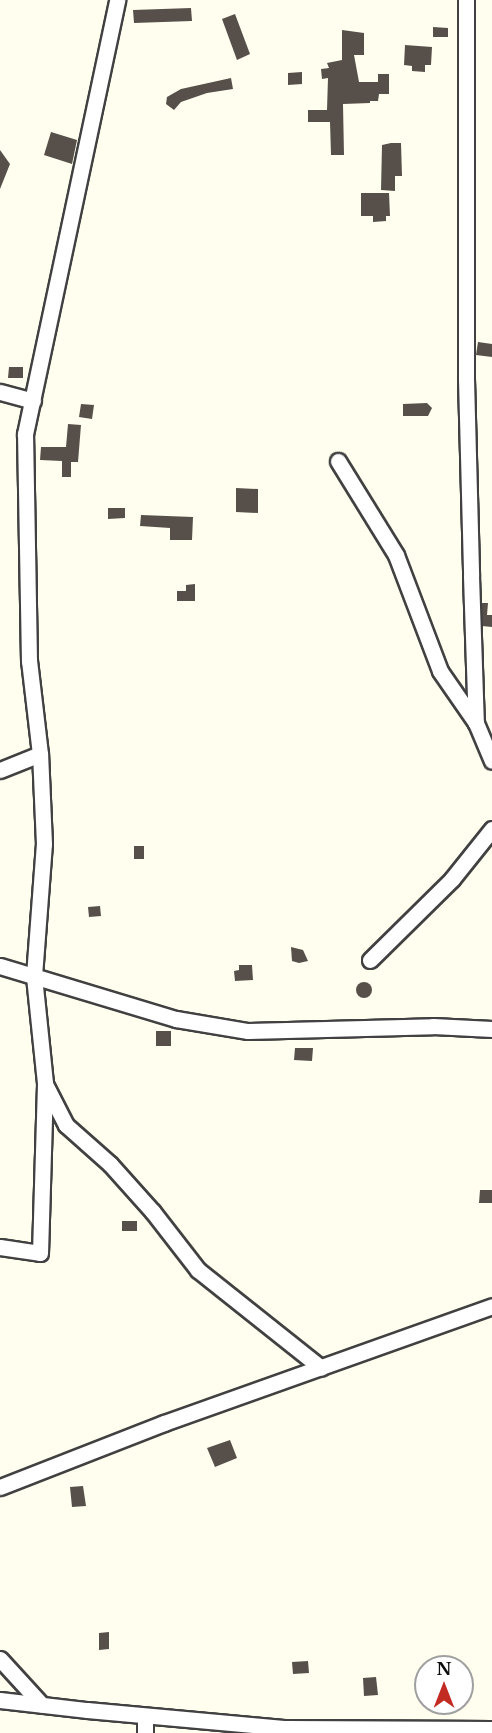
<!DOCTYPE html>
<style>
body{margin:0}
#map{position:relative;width:492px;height:1733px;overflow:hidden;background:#fffeef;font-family:"Libre Baskerville",serif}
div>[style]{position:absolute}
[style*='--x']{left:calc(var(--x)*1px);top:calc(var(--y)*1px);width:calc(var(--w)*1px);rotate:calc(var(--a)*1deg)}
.building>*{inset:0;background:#57504a}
.round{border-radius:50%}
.roads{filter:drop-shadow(2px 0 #414141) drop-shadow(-2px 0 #414141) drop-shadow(0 2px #414141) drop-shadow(0 -2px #414141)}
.minor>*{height:15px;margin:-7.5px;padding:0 7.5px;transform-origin:7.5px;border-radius:7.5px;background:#fff}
span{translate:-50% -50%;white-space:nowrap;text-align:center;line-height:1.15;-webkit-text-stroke:6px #fff;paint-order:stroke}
.north{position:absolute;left:414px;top:1655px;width:60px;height:60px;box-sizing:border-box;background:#fff;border:2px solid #9f9f9f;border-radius:50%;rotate:0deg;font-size:16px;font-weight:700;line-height:24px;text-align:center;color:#0e0e0e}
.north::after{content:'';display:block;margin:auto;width:21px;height:27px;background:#c22b22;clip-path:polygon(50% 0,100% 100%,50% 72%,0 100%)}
</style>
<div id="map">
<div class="building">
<i style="clip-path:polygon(191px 8px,192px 21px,134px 23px,133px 10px)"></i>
<i style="clip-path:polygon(235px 14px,250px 54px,237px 60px,222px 19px)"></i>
<i style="clip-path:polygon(433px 27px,448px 28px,448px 37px,433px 37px)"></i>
<i style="clip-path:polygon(342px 30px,364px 33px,364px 55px,354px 55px,359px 82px,378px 82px,378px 74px,389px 74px,389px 94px,379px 94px,378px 101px,370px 101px,370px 103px,343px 104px,344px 155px,331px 155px,330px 122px,308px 122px,308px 110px,327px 110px,328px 78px,322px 79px,321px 69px,329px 68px,327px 63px,342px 60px)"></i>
<i style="clip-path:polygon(405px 45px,432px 47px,431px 65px,425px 65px,425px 72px,412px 71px,412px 66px,404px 65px)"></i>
<i style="clip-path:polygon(302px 72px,302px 84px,288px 85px,288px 73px)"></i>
<i style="clip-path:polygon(231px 78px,233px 89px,207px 93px,181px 102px,174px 110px,166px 104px,167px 97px,181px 89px)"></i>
<i style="clip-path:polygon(51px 132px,77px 140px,72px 164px,44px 155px)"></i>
<i style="clip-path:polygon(391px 143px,401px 143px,402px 176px,395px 176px,395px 191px,381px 190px,382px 145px)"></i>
<i style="clip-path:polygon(0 150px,10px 164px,0 189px)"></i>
<i style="clip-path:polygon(361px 193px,389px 193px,390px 216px,386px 216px,386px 221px,373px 222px,373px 216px,361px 216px)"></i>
<i style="clip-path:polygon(478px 342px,492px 344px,492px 357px,476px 355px)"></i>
<i style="clip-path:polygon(9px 367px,23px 367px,23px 378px,8px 378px)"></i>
<i style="clip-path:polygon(427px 403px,432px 408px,428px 416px,403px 416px,403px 404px)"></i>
<i style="clip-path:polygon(81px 404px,94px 405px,92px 419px,79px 417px)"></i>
<i style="clip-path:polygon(68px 424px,81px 425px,78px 462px,71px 462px,71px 477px,62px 477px,62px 461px,40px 460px,41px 447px,66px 447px)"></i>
<i style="clip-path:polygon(236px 488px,258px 489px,258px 513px,236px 512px)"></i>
<i style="clip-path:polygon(108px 508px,125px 508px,125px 518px,108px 519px)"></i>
<i style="clip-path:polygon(141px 515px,193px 517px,192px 540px,170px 540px,170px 528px,140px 526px)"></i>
<i style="clip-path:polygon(195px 584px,195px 601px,177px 601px,177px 591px,186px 591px,186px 585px)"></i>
<i style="clip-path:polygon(482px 603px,488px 603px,487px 615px,492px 615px,492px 627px,482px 626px)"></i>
<i style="clip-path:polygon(134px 846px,144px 846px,144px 859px,134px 859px)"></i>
<i style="clip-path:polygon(100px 906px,101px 916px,89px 917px,88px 907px)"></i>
<i style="clip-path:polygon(291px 947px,303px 950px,308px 961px,299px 963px,292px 961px)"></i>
<i style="clip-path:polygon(239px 965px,252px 965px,253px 980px,235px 981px,234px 971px,239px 970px)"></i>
<i class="round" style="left:356px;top:982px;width:16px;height:16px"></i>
<i style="clip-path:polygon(156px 1031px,171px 1031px,171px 1046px,156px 1046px)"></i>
<i style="clip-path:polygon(295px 1048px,313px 1048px,312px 1061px,294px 1060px)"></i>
<i style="clip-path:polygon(480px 1190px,492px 1190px,492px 1203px,479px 1203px)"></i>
<i style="clip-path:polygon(122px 1221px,137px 1221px,137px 1231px,122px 1231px)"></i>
<i style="clip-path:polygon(230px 1440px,237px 1458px,215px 1467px,207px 1448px)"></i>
<i style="clip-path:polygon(83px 1486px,86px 1506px,72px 1507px,70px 1487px)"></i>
<i style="clip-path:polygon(109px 1632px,109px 1649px,99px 1650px,99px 1633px)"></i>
<i style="clip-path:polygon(308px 1661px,309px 1673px,293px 1674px,292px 1662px)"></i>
<i style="clip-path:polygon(376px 1677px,378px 1695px,364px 1696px,363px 1678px)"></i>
</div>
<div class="roads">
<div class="minor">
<i style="--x:466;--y:0;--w:379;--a:90"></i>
<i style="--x:466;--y:379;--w:197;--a:88.5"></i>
<i style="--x:471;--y:576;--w:147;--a:88.1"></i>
<i style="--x:476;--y:723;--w:41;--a:67.2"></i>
<i style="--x:0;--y:392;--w:34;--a:15"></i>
<i style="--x:338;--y:461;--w:110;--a:58.3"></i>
<i style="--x:396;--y:555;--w:124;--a:69.2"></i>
<i style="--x:440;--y:671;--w:63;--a:55.3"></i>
<i style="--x:0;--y:770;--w:43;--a:-21.8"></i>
<i style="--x:370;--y:960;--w:115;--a:-44.6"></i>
<i style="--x:452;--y:879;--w:64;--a:-51.3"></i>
<i style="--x:0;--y:966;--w:184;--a:16.8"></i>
<i style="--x:176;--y:1019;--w:73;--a:9.5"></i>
<i style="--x:248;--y:1031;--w:185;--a:-1.5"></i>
<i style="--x:433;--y:1026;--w:59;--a:2.9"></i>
<i style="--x:46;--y:1086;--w:44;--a:62.9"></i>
<i style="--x:66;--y:1125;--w:59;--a:41.6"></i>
<i style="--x:110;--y:1164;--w:64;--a:48.1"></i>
<i style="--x:153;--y:1212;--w:73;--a:52.2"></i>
<i style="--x:198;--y:1270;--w:157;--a:38.5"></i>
<i style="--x:0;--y:1247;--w:40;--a:8.5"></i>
<i style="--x:40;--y:1253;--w:170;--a:-88.3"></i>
<i style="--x:45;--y:1083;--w:108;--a:-95.9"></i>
<i style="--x:34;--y:976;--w:132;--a:-85.7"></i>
<i style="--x:44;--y:844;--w:90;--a:-92.5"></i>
<i style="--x:40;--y:754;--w:94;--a:-96.7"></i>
<i style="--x:29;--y:661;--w:227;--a:-91"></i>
<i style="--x:25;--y:434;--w:444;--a:-78"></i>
<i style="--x:0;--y:1487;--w:176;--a:-21.3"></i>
<i style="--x:164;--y:1423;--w:348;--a:-19.6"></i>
<i style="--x:0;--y:1659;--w:62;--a:47.6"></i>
<i style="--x:0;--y:1700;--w:88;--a:6.6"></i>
<i style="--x:87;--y:1710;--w:200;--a:5.2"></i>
<i style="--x:286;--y:1728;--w:206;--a:0.3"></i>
<i style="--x:145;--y:1716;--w:17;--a:90"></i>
</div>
</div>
<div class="north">N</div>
</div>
